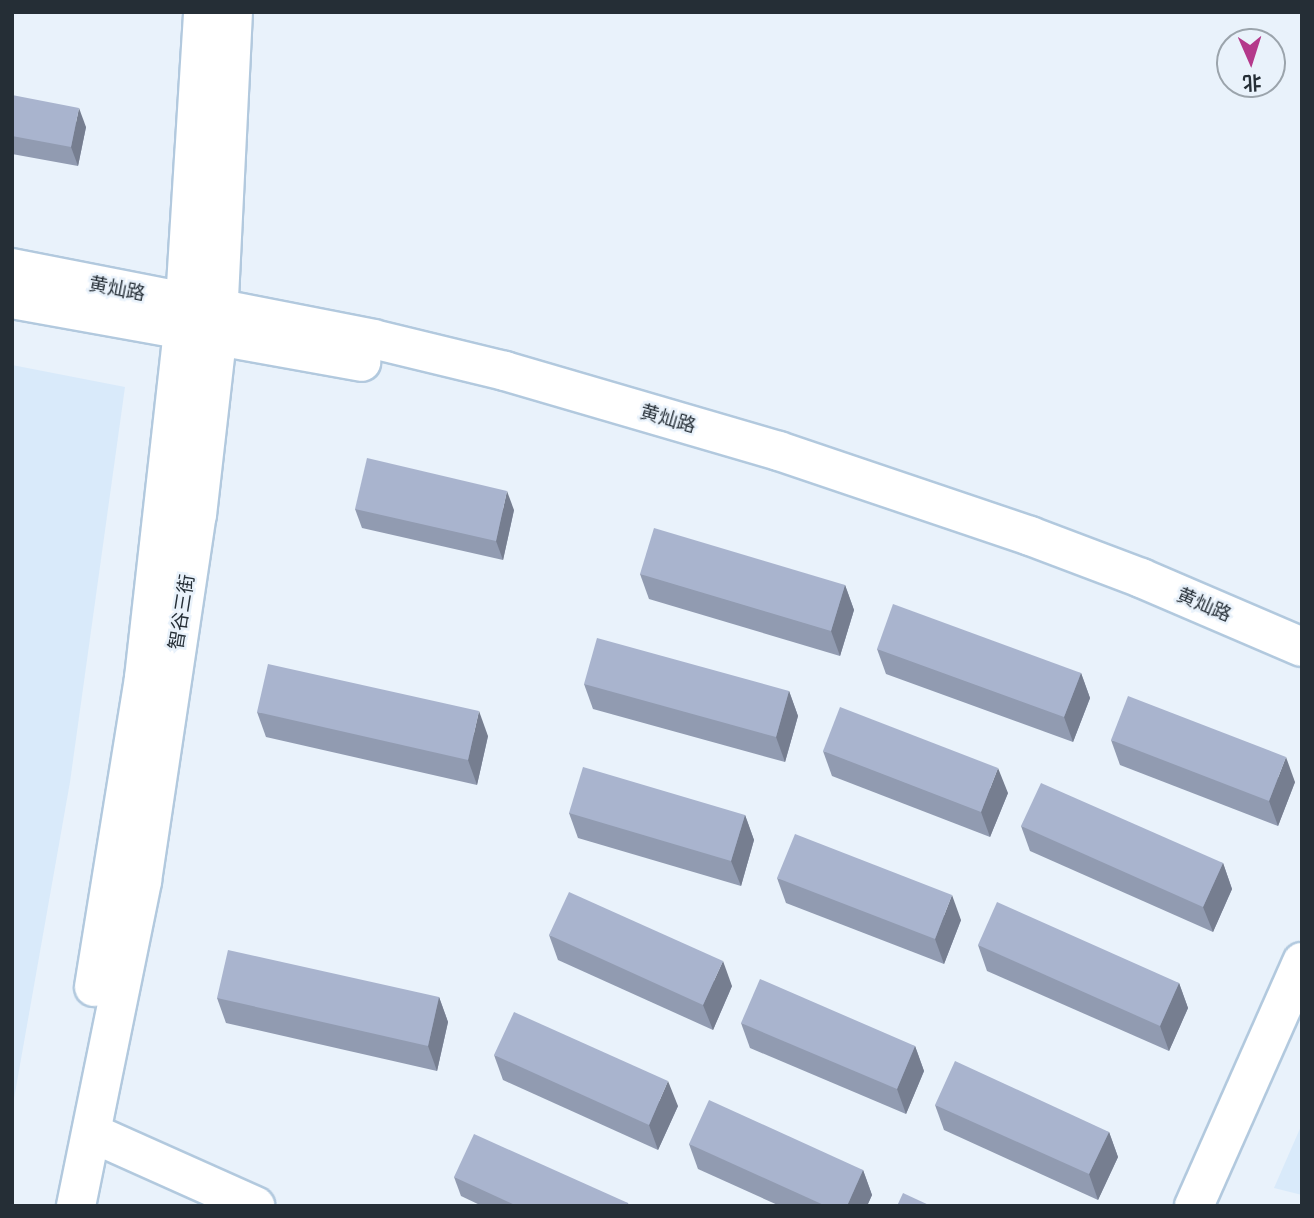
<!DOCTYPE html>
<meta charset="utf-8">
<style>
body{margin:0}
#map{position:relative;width:1314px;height:1218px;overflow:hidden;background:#e9f2fb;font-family:Rubik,"Noto Sans SC",sans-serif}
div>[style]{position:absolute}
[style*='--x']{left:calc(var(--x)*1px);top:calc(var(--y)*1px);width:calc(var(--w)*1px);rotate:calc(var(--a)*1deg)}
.built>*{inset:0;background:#d9eafa}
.roads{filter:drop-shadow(2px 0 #b2c9de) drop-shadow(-2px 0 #b2c9de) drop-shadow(0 2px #b2c9de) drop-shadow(0 -2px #b2c9de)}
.secondary>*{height:38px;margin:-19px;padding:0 19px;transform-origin:19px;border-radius:19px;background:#fff}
.wall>*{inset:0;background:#919bb1}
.shaded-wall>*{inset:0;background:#767e90}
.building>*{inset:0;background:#a9b4ce}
span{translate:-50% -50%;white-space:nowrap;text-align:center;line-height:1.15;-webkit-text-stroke:5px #e9f2fb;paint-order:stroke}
.street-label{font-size:19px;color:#252e36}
.frame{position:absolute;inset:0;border:14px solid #252e36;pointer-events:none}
.north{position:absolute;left:1216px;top:28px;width:70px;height:70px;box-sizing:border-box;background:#e9f2fb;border:2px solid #9ba4ac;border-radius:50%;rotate:177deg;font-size:19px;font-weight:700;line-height:28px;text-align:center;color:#252e36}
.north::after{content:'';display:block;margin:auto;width:24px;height:32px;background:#b4398b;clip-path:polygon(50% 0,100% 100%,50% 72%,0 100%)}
</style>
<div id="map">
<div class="built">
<i style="clip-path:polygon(12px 365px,125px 387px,70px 782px,12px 1110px)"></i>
<i style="clip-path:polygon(1302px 1124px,1302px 1195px,1274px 1188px)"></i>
</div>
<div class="roads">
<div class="secondary">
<i style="--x:12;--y:268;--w:368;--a:11.1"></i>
<i style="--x:373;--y:339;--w:136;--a:13.6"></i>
<i style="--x:505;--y:371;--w:285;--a:16.3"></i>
<i style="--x:779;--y:451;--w:265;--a:18.7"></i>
<i style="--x:1030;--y:536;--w:119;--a:20.7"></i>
<i style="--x:1141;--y:578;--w:175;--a:23.2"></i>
<i style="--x:12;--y:299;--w:355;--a:10.2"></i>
<i style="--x:94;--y:987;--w:313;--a:-80.8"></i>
<i style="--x:144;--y:678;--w:347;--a:-83.6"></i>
<i style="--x:183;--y:333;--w:322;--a:-86.4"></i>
<i style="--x:92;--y:1133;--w:179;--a:24.1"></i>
<i style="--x:76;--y:1206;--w:332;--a:-78.5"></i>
<i style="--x:142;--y:881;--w:370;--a:-81.5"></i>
<i style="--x:197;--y:515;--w:177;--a:-83.5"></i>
<i style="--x:217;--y:339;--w:327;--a:-87.2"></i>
<i style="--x:1194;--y:1206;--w:267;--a:-66.1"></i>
</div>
</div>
<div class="wall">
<i style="clip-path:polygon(12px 95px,86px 127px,78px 166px,12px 154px)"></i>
<i style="clip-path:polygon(355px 509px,514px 510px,503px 560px,362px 528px)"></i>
<i style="clip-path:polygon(640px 574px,845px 585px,854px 610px,840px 656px,649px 599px)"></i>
<i style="clip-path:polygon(877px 649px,1081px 673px,1090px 698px,1073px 742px,886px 674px)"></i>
<i style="clip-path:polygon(584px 684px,789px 691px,798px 716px,785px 762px,593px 709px)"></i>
<i style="clip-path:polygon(257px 712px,488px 736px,477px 785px,266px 737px)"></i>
<i style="clip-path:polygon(1111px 740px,1295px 782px,1278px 826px,1120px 765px)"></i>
<i style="clip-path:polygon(823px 751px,1008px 793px,990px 837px,832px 776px)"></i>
<i style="clip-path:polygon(569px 813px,745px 815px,754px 840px,741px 886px,578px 838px)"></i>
<i style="clip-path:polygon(1021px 826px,1223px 863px,1232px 889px,1213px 932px,1030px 851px)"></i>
<i style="clip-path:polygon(777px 878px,961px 920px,944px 964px,786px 903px)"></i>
<i style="clip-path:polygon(549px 935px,732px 986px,713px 1030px,558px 960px)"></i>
<i style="clip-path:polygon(978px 945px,1179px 983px,1188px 1008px,1169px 1051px,987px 971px)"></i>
<i style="clip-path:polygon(439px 997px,448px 1022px,437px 1071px,226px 1023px,217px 998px)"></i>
<i style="clip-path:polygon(741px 1023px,915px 1046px,924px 1071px,906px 1114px,750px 1048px)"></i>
<i style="clip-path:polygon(494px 1055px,678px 1106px,658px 1150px,503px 1080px)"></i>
<i style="clip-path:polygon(935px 1105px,1109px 1132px,1118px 1157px,1098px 1200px,944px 1130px)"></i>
<i style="clip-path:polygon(689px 1144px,863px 1170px,872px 1195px,867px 1206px,780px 1206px,698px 1169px)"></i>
<i style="clip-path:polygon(454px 1177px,628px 1203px,629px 1206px,482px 1206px,461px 1196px)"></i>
</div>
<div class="shaded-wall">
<i style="clip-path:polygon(79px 108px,86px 127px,78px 166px,71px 147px)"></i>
<i style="clip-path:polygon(507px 491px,514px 510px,503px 560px,496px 541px)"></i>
<i style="clip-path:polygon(845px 585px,854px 610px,840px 656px,831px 631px)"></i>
<i style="clip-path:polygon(1081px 673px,1090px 698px,1073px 742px,1064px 717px)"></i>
<i style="clip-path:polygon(789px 691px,798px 716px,785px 762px,776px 737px)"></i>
<i style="clip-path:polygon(479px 711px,488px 736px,477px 785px,468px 760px)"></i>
<i style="clip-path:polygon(1286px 757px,1295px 782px,1278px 826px,1269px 801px)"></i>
<i style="clip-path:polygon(998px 768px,1008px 793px,990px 837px,981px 812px)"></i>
<i style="clip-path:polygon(745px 815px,754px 840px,741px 886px,731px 861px)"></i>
<i style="clip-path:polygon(1223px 863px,1232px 889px,1213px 932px,1203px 907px)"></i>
<i style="clip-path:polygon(952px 895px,961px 920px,944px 964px,935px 939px)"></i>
<i style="clip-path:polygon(723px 961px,732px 986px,713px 1030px,703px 1005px)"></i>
<i style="clip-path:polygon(1179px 983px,1188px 1008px,1169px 1051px,1160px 1026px)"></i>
<i style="clip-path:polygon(439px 997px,448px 1022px,437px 1071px,428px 1046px)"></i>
<i style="clip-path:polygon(915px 1046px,924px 1071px,906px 1114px,897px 1089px)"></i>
<i style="clip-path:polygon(668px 1081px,678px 1106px,658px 1150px,649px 1125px)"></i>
<i style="clip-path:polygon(1109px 1132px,1118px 1157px,1098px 1200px,1089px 1174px)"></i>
<i style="clip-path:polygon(863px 1170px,872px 1195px,867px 1206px,847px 1206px)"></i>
</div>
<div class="building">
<i style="clip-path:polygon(12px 95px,79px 108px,71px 147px,12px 136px)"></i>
<i style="clip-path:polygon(367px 458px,507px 491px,496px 541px,355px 509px)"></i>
<i style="clip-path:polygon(654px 528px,845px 585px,831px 631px,640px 574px)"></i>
<i style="clip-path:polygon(893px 604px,1081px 673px,1064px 717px,877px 649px)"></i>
<i style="clip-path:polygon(597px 638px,789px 691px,776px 737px,584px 684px)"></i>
<i style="clip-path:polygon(268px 664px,479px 711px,468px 760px,257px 712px)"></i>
<i style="clip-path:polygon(1128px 696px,1286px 757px,1269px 801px,1111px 740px)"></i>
<i style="clip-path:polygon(840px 707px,998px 768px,981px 812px,823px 751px)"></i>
<i style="clip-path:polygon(583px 767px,745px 815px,731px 861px,569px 813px)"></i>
<i style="clip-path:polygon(1041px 783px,1223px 863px,1203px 907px,1021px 826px)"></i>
<i style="clip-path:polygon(795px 834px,952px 895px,935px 939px,777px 878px)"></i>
<i style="clip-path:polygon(569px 892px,723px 961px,703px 1005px,549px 935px)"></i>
<i style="clip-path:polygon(997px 902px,1179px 983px,1160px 1026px,978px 945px)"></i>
<i style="clip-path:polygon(228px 950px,439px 997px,428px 1046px,217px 998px)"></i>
<i style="clip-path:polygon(760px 979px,915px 1046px,897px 1089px,741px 1023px)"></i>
<i style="clip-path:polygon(514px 1012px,668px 1081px,649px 1125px,494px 1055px)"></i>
<i style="clip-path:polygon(955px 1061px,1109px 1132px,1089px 1174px,935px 1105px)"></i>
<i style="clip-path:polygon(709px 1100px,863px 1170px,847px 1206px,826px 1206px,689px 1144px)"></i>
<i style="clip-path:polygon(474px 1134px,628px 1203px,627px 1206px,517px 1206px,454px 1177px)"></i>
<i style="clip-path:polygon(903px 1193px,931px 1206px,897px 1206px)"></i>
</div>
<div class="street-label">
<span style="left:117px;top:289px;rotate:11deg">黄灿路</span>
<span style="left:668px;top:419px;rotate:16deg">黄灿路</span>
<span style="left:1204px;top:605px;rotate:23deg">黄灿路</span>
<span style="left:182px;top:612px;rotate:-81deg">智谷三街</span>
</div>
<div class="frame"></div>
<div class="north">北</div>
</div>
